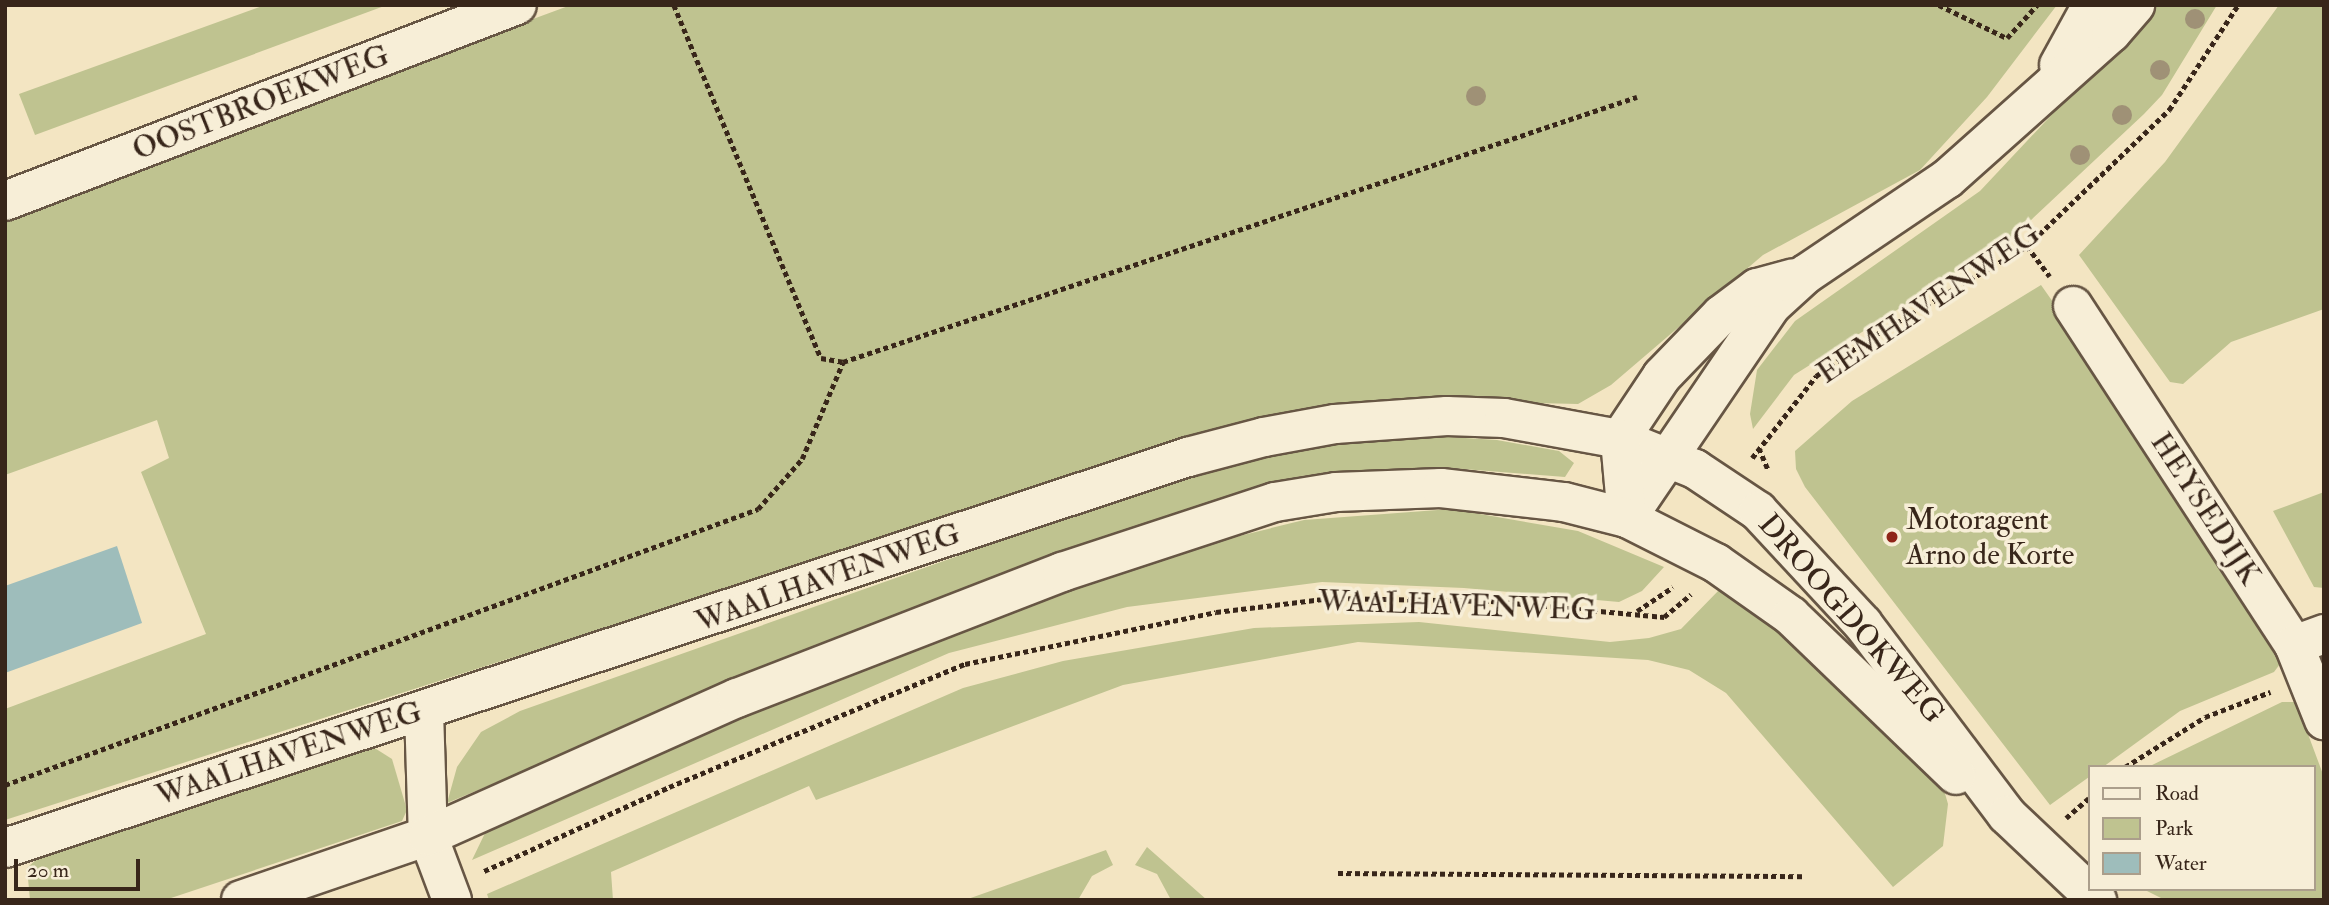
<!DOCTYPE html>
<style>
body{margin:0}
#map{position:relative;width:2329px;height:905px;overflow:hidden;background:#f3e5c2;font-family:"IM FELL Double Pica",serif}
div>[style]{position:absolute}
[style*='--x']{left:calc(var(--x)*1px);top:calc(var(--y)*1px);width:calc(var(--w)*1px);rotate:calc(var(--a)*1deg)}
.green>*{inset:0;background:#bfc390}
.water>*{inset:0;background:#9ebdbb}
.path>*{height:4.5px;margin-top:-2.25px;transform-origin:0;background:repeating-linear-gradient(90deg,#38261a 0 5px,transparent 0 8.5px)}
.roads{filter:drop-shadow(2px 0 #675644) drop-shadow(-2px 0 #675644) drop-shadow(0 2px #675644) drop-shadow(0 -2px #675644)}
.minor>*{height:38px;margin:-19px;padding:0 19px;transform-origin:19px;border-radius:19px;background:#f7eed7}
.tertiary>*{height:38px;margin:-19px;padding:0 19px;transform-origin:19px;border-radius:19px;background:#f7eed7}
.trees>*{width:20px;height:20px;margin:-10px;border-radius:50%;background:#9f9176}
.dots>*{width:19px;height:19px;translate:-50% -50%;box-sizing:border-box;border:4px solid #f7eed7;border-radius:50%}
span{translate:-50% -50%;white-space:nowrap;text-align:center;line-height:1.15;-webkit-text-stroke:7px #f7eed7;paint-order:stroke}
.street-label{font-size:30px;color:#38261a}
.poi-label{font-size:30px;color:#38261a}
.left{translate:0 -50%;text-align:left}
.frame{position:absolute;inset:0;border:7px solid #38261a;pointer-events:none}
.legend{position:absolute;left:2088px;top:765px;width:228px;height:126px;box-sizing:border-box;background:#f7eed7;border:2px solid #ab9e8b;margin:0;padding:9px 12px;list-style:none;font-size:21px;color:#38261a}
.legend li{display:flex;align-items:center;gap:14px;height:35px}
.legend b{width:35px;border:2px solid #ab9e8b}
.scale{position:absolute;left:14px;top:859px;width:126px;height:32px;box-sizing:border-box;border:4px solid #38261a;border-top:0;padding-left:9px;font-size:21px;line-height:24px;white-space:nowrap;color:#38261a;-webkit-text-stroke:5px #f7eed7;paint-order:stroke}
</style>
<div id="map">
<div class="green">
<i style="clip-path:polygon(265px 5px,387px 5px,35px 135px,19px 94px)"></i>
<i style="clip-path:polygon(571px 5px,2057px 5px,1987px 97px,1920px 170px,1763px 255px,1611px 385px,1578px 404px,1440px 401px,1004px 500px,5px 820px,5px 709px,206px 634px,141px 472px,169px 458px,157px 420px,5px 475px,5px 215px)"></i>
<i style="clip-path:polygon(2155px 5px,2217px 5px,2162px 95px,2144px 114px,2014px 236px,1794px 375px,1753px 429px,1750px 414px,1757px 370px,1795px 321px,1980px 191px)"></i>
<i style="clip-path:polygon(2279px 5px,2324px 5px,2324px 309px,2231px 342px,2183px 384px,2170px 382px,2079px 255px,2165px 162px)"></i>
<i style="clip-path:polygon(2041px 285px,2131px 413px,2280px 664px,2274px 672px,2180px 711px,2103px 767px,2089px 767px,2089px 777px,2050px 805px,1805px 487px,1796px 469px,1795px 451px,1852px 401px)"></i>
<i style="clip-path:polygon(1402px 434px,1497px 440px,1559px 451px,1574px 463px,1565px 477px,1438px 467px,1301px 476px,1209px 502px,784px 663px,447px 803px,457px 767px,481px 732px,520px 711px,1218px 464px,1311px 445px)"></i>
<i style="clip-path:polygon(2324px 492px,2324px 588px,2314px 587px,2273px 511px)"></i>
<i style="clip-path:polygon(1451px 509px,1578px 531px,1664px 567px,1642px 591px,1619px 602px,1464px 588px,1322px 582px,1127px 607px,949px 653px,472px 860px,487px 829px,873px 658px,1174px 552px,1304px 520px)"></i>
<i style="clip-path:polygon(1720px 589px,1733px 593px,1820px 663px,1944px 790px,1948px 804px,1943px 846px,1893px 887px,1726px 693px,1689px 670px,1648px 660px,1358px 642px,1123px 685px,816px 800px,809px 786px,611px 872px,613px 900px,489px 900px,487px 894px,963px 688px,1063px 661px,1254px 628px,1419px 622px,1610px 642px,1649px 638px,1681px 629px)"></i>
<i style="clip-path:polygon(2282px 702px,2296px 702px,2324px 777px,2324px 900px,2165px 900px,2143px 889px,2313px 889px,2313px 767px,2148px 767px)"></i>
<i style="clip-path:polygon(373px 747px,392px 759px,407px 810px,402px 821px,165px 900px,30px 900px,27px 868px,39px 857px)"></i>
<i style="clip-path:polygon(1147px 847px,1207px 900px,1171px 900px,1157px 874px,1135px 865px)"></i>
<i style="clip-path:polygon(1106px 850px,1113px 865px,1092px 876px,1078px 900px,965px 900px)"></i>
</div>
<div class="water">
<i style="clip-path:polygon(117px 546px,142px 623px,5px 673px,5px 586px)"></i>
</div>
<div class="path">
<i style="--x:674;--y:5;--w:382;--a:67.4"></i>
<i style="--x:821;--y:358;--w:22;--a:10"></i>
<i style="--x:843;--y:362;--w:837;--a:-18.46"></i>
<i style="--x:1939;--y:5;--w:76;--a:25.9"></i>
<i style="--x:2007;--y:38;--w:45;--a:-47.7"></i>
<i style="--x:2027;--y:246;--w:38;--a:53"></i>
<i style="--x:1759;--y:448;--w:23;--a:67"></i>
<i style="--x:1752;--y:458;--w:104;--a:-52"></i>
<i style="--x:1816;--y:376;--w:62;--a:-35.2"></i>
<i style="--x:1867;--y:340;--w:186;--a:-30.4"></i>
<i style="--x:2027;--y:246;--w:197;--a:-43.8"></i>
<i style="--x:2169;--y:110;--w:126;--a:-56.7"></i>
<i style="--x:1637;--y:611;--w:43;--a:-33.7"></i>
<i style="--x:2125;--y:767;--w:94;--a:-32"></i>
<i style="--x:2205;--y:717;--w:70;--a:-21"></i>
<i style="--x:5;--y:785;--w:802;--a:-20.13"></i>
<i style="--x:758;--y:509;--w:67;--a:-48.7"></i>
<i style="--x:802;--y:459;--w:105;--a:-67.1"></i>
<i style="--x:2066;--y:818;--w:30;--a:-41"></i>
<i style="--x:484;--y:871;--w:203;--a:-24.4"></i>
<i style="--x:669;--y:787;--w:321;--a:-22.6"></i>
<i style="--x:965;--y:664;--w:256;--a:-11.7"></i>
<i style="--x:1216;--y:612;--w:116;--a:-6.9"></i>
<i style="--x:1331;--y:598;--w:160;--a:1.1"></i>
<i style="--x:1491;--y:601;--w:174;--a:5.3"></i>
<i style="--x:1664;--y:617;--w:35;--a:-40"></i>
<i style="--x:1338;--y:873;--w:465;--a:0.4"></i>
</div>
<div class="roads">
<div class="minor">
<i style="--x:2059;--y:65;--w:68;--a:-61.2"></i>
<i style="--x:5;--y:201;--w:548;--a:-20.95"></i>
<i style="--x:2073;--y:306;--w:405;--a:56.9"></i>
<i style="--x:2294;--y:645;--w:81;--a:68.2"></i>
<i style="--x:1620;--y:439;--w:81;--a:21.8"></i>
<i style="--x:1695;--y:469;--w:76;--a:33.7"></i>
<i style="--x:1758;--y:511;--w:154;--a:47.1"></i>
<i style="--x:1863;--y:624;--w:239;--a:53"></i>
<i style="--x:2007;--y:815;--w:124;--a:43.4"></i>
<i style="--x:1627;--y:518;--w:258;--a:-55.8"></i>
<i style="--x:1772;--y:305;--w:46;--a:-42.4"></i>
<i style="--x:1806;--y:274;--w:170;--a:-34"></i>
<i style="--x:1947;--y:179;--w:220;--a:-41.7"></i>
<i style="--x:2111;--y:33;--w:37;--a:-49"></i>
<i style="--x:1627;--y:518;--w:100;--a:26.8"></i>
<i style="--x:1716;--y:563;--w:92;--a:35.2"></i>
<i style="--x:1791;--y:616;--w:229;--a:43.9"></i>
<i style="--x:1627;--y:518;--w:79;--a:-95.1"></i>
<i style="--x:1620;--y:439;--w:76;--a:-56.3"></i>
<i style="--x:1662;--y:376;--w:85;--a:-46"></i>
<i style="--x:1721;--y:315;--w:45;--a:-36.9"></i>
<i style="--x:1757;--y:288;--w:38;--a:-15"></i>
<i style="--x:2294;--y:645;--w:32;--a:-20"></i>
<i style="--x:424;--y:711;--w:125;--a:88.2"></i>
<i style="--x:428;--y:836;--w:68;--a:69.4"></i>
</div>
<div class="tertiary">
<i style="--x:5;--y:848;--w:1246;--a:-18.29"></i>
<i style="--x:1188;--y:457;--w:79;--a:-14.7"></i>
<i style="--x:1264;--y:437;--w:72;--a:-10.4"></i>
<i style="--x:1335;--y:424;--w:112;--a:-4.1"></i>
<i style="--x:1447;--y:416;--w:57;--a:2"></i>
<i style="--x:1504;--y:418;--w:118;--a:10.3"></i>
<i style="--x:241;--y:900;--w:198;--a:-18.9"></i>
<i style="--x:428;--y:836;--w:338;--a:-24.1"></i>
<i style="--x:737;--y:698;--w:349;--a:-21.2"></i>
<i style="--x:1062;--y:572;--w:224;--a:-18.2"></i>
<i style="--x:1275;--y:502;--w:62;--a:-9.3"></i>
<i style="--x:1336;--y:492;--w:105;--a:-2.2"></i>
<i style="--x:1441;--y:488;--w:124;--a:6.5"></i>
<i style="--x:1564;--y:502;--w:65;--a:14.3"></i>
</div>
</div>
<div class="trees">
<i style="left:2195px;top:19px"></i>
<i style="left:2160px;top:70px"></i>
<i style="left:1476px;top:96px"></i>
<i style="left:2122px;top:115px"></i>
<i style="left:2080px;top:155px"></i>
</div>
<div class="dots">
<i style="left:1892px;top:537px;background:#8f2418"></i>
</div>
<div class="street-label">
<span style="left:261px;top:103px;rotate:-21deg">OOSTBROEKWEG</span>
<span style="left:1929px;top:304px;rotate:-34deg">EEMHAVENWEG</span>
<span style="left:2205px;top:509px;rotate:57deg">HEYSEDIJK</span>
<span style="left:828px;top:578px;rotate:-19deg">WAALHAVENWEG</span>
<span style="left:1457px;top:606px;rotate:2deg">WAALHAVENWEG</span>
<span style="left:1851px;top:619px;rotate:49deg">DROOGDOKWEG</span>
<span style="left:289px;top:754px;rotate:-18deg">WAALHAVENWEG</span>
</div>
<div class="poi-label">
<span class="left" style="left:1906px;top:537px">Motoragent<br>Arno de Korte</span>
</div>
<div class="frame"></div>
<ul class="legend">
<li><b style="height:9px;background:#f7eed7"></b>Road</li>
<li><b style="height:19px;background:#bfc390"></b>Park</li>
<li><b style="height:19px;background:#9ebdbb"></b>Water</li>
</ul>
<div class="scale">20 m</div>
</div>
